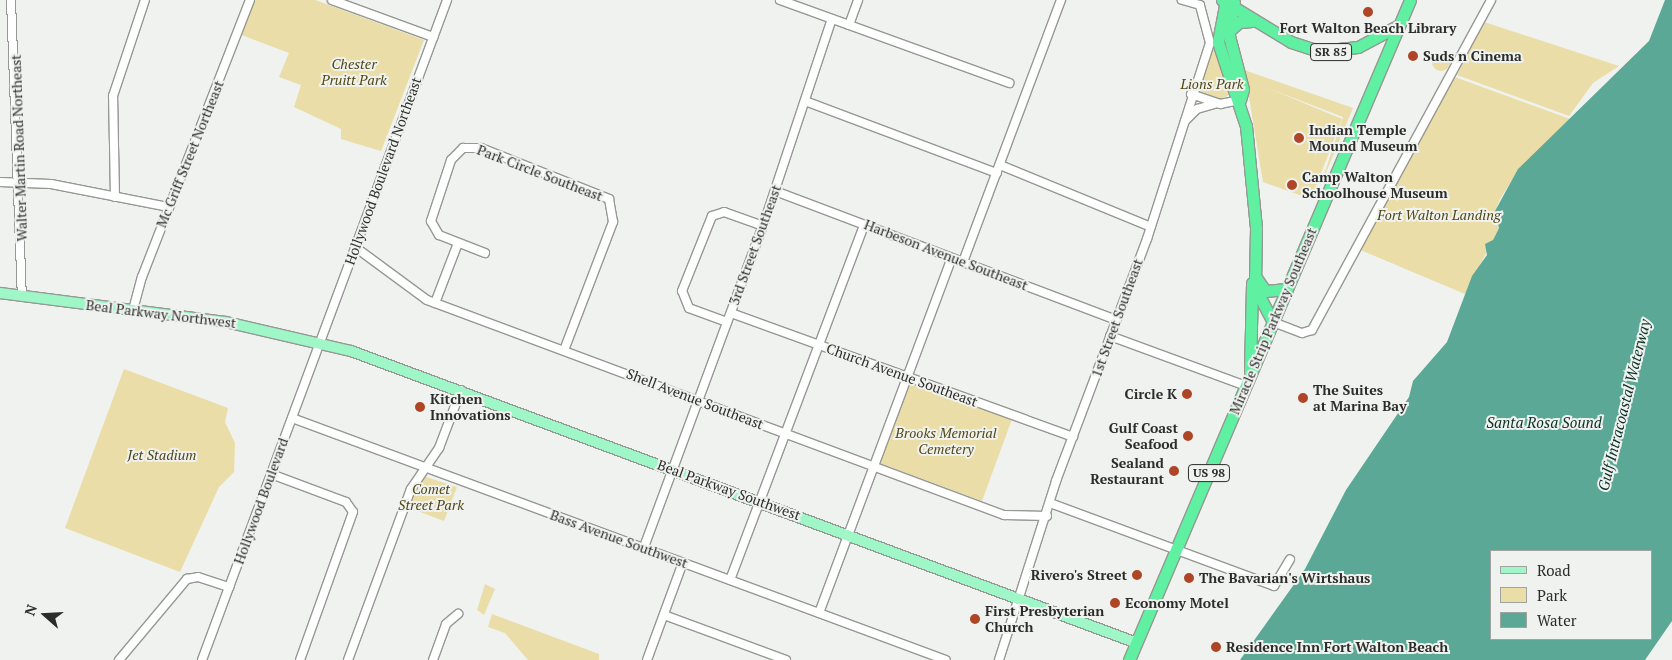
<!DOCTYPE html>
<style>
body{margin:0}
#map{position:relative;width:1672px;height:660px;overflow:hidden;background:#eff2ee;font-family:"PT Serif",serif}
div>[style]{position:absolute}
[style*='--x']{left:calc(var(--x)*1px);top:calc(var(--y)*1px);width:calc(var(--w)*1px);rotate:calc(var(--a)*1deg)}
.green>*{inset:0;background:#eadda7}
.round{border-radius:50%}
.water>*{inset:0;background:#5aa895}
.roads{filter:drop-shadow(1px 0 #959893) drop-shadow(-1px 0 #959893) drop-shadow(0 1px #959893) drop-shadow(0 -1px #959893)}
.minor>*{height:8px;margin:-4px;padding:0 4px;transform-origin:4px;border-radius:4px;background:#fff}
.major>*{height:10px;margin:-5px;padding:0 5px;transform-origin:5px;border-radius:5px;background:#9ff6c7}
.highway>*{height:11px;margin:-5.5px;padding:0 5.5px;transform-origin:5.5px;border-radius:5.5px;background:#5ff0a1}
.dots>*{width:14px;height:14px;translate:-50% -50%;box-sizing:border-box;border:2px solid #eff2ee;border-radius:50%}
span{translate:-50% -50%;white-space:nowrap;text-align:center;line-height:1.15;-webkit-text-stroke:4px #eff2ee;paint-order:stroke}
.shield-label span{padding:1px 4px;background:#eff2ee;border:1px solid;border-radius:4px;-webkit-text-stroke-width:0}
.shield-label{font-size:12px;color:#2c2d2b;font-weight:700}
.poi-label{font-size:14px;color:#2c2d2b;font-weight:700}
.left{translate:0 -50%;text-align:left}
.right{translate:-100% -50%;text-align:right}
.park-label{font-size:14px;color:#514716;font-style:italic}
.street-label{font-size:14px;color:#2c2d2b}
.water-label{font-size:15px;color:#0a3028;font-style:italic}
.legend{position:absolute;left:1490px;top:550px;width:162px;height:90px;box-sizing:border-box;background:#eff2ee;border:1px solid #a1a3a0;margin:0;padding:6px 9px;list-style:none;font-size:15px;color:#2c2d2b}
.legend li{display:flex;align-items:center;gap:10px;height:25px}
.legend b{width:25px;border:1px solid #a1a3a0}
.north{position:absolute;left:20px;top:590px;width:50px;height:50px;-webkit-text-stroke:4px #eff2ee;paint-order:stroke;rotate:289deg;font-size:14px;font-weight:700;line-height:20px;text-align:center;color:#2c2d2b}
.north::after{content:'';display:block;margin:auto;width:18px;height:22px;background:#2c2d2b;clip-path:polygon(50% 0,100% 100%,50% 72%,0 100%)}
</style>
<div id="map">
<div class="green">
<i style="clip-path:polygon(253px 0,315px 0,424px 40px,381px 151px,341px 139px,341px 129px,294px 107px,301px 85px,279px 77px,289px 53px,239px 34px)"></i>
<i style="clip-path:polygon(1484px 22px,1619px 66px,1593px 83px,1569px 116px,1457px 75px)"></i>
<i style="clip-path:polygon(1213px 37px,1230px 94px,1220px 100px,1195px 91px)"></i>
<i class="round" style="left:1432px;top:53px;width:18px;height:18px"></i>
<i style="clip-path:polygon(1241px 69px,1353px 108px,1320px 187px,1343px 117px,1244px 79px)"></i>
<i style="clip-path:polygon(1452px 76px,1570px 119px,1519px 169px,1500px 199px,1495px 211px,1499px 228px,1465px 294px,1358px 249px)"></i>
<i style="clip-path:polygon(1246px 79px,1342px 119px,1311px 199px,1263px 182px)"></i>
<i style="clip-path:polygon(124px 369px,228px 408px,225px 422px,235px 443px,234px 472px,219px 487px,180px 572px,65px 528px)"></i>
<i style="clip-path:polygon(909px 381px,1012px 419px,982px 501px,879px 463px)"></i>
<i style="clip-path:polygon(423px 476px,457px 487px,444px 521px,407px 507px)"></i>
<i style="clip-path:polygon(485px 584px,495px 589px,484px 615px,477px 610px)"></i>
<i style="clip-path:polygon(492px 614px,599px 654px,599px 660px,528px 660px,505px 633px,488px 627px)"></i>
</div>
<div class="water">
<i style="clip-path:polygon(evenodd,1665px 0,1672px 0,1672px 621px,1645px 660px,1240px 660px,1305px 569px,1346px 490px,1409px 397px,1413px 381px,1447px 342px,1472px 276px,1487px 255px,1485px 244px,1493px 240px,1499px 228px,1495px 211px,1518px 169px,1649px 41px,1665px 0,1491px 551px,1651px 551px,1651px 639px,1491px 639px,1491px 551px)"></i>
</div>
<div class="roads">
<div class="minor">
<i style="--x:11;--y:0;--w:296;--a:87.9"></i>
<i style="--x:332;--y:0;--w:108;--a:20.1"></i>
<i style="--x:780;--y:0;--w:244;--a:19.9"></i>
<i style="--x:849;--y:25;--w:27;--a:-70"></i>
<i style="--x:1191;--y:94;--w:31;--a:19"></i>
<i style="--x:1220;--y:104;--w:20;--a:-11"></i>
<i style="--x:805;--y:101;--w:205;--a:20.6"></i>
<i style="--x:1185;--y:121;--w:17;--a:-45"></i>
<i style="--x:1197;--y:109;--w:19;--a:-16"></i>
<i style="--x:1000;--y:165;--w:163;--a:22.3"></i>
<i style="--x:0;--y:182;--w:51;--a:2.2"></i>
<i style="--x:51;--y:184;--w:119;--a:11.1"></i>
<i style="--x:775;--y:191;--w:365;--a:20.7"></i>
<i style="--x:115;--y:197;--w:101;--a:-91.1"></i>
<i style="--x:113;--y:96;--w:101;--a:-71.6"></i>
<i style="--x:355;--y:247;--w:89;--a:36.4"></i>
<i style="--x:427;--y:300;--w:616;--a:20.44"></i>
<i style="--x:1004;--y:515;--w:43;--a:1.3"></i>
<i style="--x:485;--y:253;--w:49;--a:-158.6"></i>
<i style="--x:439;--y:235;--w:16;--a:-120"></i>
<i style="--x:431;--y:221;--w:64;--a:-71.8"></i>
<i style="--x:451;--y:160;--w:17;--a:-45"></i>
<i style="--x:463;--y:148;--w:18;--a:0"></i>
<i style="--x:481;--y:148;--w:138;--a:21.7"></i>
<i style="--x:609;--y:199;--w:23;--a:80"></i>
<i style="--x:613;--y:222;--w:137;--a:110.9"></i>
<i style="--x:963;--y:262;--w:280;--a:-69.5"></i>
<i style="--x:435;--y:303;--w:64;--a:-69"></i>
<i style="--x:133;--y:310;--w:34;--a:-75"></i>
<i style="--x:142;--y:277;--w:297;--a:-68.7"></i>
<i style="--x:731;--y:313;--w:364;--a:19.9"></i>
<i style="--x:727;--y:322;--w:40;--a:-159.8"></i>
<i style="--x:689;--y:308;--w:18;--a:-112"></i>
<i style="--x:682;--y:291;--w:81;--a:-68.2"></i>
<i style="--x:712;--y:216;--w:13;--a:-18"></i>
<i style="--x:724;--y:212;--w:41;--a:19.7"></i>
<i style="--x:1273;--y:322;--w:31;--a:21"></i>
<i style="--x:1302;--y:333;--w:10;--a:-17"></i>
<i style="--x:1312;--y:330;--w:375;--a:-61.5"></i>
<i style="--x:1110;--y:336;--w:145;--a:20.2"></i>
<i style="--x:292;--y:418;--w:697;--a:20.31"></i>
<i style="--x:271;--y:474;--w:80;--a:20.5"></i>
<i style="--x:346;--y:502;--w:12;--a:55"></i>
<i style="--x:353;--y:512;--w:157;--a:109.7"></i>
<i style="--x:1050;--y:503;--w:239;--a:20.3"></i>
<i style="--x:1274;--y:586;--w:31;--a:-59"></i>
<i style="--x:644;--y:547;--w:342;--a:-69.7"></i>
<i style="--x:763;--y:226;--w:218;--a:-71.6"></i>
<i style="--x:730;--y:580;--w:379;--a:-69.3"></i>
<i style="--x:819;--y:613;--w:379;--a:-69.5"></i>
<i style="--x:664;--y:615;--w:130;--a:20.2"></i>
<i style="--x:119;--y:660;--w:106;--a:-50"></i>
<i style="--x:187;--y:579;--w:11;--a:-10"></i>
<i style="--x:198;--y:577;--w:33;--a:18"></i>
<i style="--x:202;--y:660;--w:704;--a:-69.63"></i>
<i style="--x:348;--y:660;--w:182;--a:-69.8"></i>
<i style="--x:411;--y:489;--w:50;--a:-55.7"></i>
<i style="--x:439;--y:448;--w:62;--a:-69.2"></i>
<i style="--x:433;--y:660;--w:38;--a:-70"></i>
<i style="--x:446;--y:624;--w:16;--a:-40"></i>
<i style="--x:647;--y:660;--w:104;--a:-69.8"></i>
<i style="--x:999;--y:660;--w:188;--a:-72.3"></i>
<i style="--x:1056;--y:481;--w:259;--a:-69.4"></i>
<i style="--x:1147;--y:239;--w:206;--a:-72.2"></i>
<i style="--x:1210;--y:43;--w:39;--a:-105"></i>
<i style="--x:1200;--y:5;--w:19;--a:-164"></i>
</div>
<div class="major">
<i style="--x:0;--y:293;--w:228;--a:7.3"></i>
<i style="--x:226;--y:322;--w:128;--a:13.1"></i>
<i style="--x:351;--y:351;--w:838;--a:20.38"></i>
</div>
<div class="highway">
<i style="--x:1222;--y:0;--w:81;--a:31.3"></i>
<i style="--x:1291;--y:42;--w:29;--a:18"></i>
<i style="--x:1319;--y:51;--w:39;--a:-6"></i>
<i style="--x:1358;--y:47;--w:47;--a:-28.2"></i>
<i style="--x:1226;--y:0;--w:43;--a:100.8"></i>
<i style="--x:1218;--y:42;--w:89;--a:71.6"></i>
<i style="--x:1246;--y:126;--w:102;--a:84.4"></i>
<i style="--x:1256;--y:228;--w:60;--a:91"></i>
<i style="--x:1255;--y:288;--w:38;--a:62"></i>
<i style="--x:1234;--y:2;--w:31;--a:101"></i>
<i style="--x:1228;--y:32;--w:59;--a:75.3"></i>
<i style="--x:1243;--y:89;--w:11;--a:105"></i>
<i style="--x:1228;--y:32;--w:15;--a:-42"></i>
<i style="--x:1239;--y:22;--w:16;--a:-4"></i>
<i style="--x:1255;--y:276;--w:18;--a:56"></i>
<i style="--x:1265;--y:291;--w:22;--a:-5"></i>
<i style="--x:1250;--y:372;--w:89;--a:-88.7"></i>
<i style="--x:1129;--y:660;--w:717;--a:-66.94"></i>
</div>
</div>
<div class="dots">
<i style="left:1368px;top:12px;background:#ae4526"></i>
<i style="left:1413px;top:56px;background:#ae4526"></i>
<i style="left:1299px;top:138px;background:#ae4526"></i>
<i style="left:1292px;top:185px;background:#ae4526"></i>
<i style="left:1187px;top:394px;background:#ae4526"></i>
<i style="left:1303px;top:398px;background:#ae4526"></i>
<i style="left:420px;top:407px;background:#ae4526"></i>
<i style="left:1188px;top:436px;background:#ae4526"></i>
<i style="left:1174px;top:471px;background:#ae4526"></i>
<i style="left:1137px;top:575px;background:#ae4526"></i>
<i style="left:1189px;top:578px;background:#ae4526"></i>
<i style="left:1115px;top:603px;background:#ae4526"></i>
<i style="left:975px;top:619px;background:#ae4526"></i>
<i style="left:1216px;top:647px;background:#ae4526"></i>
</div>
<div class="shield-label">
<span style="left:1331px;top:52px">SR 85</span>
<span style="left:1209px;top:473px">US 98</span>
</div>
<div class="poi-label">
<span style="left:1368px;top:28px">Fort Walton Beach Library</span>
<span class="left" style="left:1423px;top:56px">Suds n Cinema</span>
<span class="left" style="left:1309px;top:138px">Indian Temple<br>Mound Museum</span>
<span class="left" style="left:1302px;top:185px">Camp Walton<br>Schoolhouse Museum</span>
<span class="left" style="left:1313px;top:398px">The Suites<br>at Marina Bay</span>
<span class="right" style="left:1177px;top:394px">Circle K</span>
<span class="left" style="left:430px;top:407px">Kitchen<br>Innovations</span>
<span class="right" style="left:1178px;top:436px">Gulf Coast<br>Seafood</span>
<span class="right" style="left:1164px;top:471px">Sealand<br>Restaurant</span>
<span class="right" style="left:1127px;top:575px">Rivero's Street</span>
<span class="left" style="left:1199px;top:578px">The Bavarian's Wirtshaus</span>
<span class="left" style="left:1125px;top:603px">Economy Motel</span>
<span class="left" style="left:985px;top:619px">First Presbyterian<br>Church</span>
<span class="left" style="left:1226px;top:647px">Residence Inn Fort Walton Beach</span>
</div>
<div class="park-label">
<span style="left:354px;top:72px">Chester<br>Pruitt Park</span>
<span style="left:1212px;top:84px">Lions Park</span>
<span style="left:1439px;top:215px">Fort Walton Landing</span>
<span style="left:946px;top:441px">Brooks Memorial<br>Cemetery</span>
<span style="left:162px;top:455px">Jet Stadium</span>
<span style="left:431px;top:497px">Comet<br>Street Park</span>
</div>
<div class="street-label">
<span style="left:19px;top:148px;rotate:-92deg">Walter Martin Road Northeast</span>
<span style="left:190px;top:154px;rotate:-68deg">Mc Griff Street Northeast</span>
<span style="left:383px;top:171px;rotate:-70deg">Hollywood Boulevard Northeast</span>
<span style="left:540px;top:173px;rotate:21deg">Park Circle Southeast</span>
<span style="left:755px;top:245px;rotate:-70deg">3rd Street Southeast</span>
<span style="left:946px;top:255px;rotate:21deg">Harbeson Avenue Southeast</span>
<span style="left:161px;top:314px;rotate:7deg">Beal Parkway Northwest</span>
<span style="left:1117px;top:318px;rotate:-70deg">1st Street Southeast</span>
<span style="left:1273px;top:321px;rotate:-67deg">Miracle Strip Parkway Southeast</span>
<span style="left:902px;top:375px;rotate:20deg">Church Avenue Southeast</span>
<span style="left:695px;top:399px;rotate:21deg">Shell Avenue Southeast</span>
<span style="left:729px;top:490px;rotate:20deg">Beal Parkway Southwest</span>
<span style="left:261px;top:501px;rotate:-70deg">Hollywood Boulevard</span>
<span style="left:619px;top:539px;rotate:20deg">Bass Avenue Southwest</span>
</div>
<div class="water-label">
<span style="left:1624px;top:405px;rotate:-76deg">Gulf Intracoastal Waterway</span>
<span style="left:1544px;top:423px">Santa Rosa Sound</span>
</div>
<ul class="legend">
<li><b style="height:6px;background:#9ff6c7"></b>Road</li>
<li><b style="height:14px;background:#eadda7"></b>Park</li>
<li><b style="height:14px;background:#5aa895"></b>Water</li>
</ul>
<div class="north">N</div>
</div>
